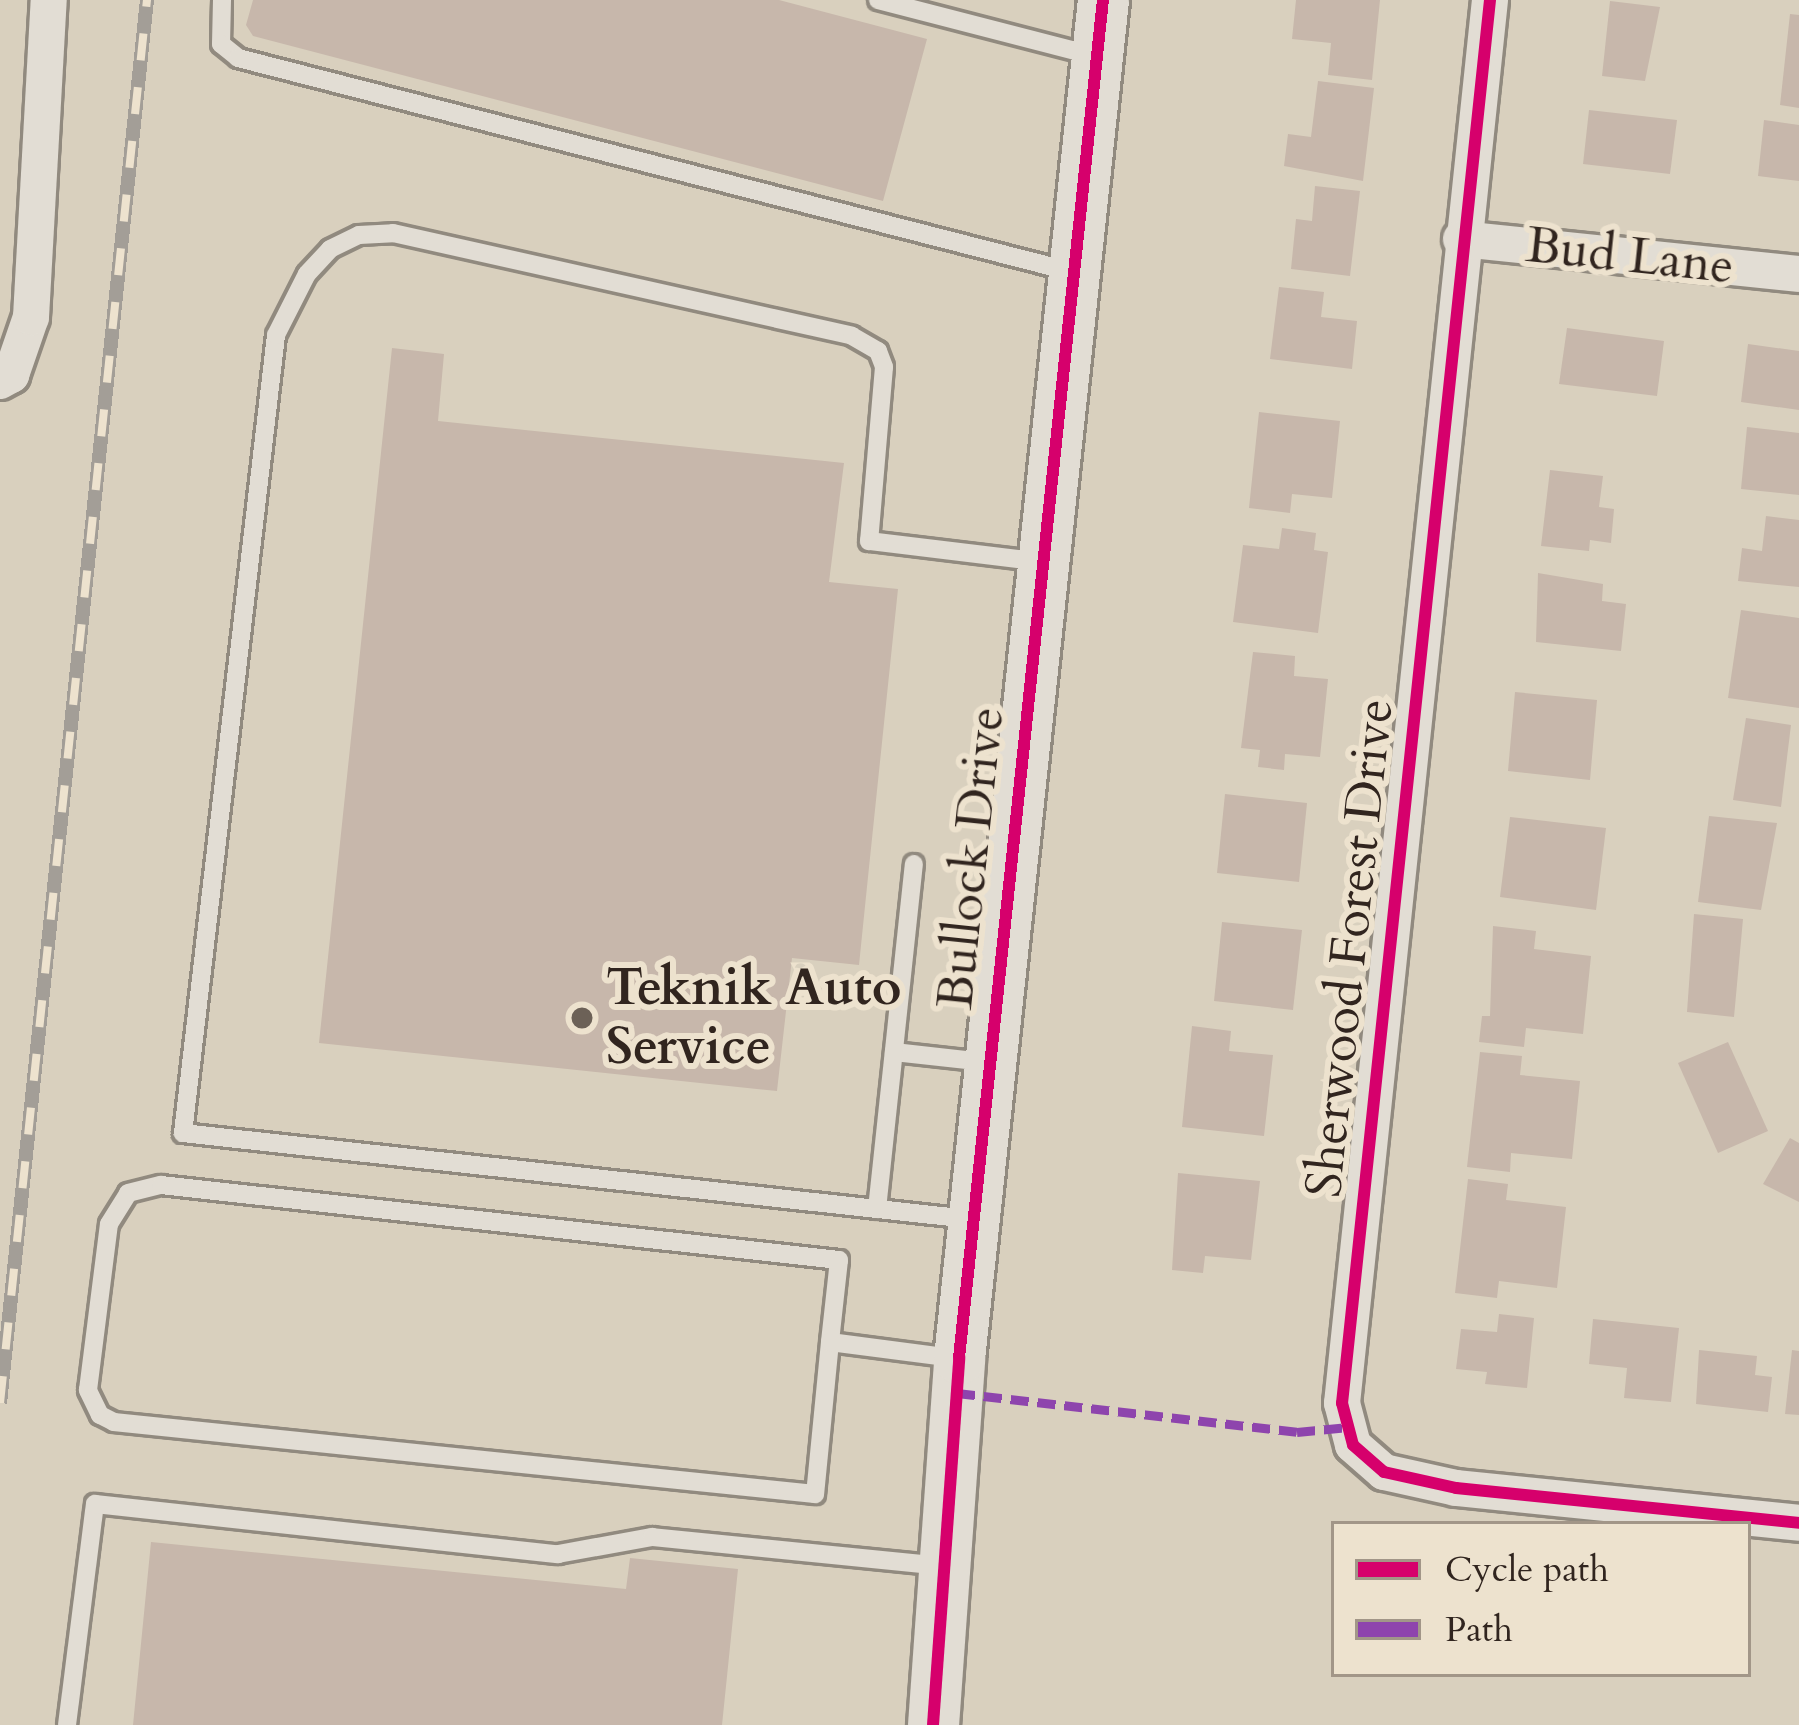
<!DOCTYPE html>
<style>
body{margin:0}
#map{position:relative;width:1799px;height:1725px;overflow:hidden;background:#d9d0be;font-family:Cardo,serif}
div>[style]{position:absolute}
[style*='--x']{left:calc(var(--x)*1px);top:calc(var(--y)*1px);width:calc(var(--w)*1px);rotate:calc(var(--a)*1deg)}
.building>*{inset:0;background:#c7b7ab}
.roads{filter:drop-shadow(3px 0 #918a7f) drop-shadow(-3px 0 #918a7f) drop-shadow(0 3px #918a7f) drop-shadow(0 -3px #918a7f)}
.lane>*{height:18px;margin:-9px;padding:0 9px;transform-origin:9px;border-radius:9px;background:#e2ddd4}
.street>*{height:36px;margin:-18px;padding:0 18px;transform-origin:18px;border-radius:18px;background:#e2ddd4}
.secondary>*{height:51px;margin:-25.5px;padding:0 25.5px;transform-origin:25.5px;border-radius:25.5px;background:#e2ddd4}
.rail>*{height:14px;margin-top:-7px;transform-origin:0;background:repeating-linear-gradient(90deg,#ede2ce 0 27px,#a39e97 0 54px);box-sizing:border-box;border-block:3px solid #a39e97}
.quiet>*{height:9px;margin-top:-4.5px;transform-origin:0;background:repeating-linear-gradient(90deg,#8e44ad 0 18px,transparent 0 27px)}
.cycleway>*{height:12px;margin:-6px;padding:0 6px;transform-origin:6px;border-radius:6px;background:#d6006c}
.dots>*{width:33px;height:33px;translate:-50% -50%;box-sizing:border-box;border:6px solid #ede2ce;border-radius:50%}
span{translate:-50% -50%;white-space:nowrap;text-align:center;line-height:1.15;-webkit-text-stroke:12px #ede2ce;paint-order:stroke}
.street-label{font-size:51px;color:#31251f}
.poi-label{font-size:51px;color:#31251f;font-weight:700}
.left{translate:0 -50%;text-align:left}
.legend{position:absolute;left:1331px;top:1521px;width:420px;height:156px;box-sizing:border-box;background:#ede2ce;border:3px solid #a29688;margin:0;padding:15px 21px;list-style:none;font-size:36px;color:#31251f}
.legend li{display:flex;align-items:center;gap:24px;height:60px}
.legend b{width:60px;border:3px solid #a29688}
</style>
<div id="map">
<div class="building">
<i style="clip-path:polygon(253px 0,779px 0,927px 39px,883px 201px,253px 36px,246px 25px)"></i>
<i style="clip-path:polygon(1296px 0,1380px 0,1372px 80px,1328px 75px,1331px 43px,1292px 39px)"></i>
<i style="clip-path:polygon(1610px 1px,1660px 7px,1645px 81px,1602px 76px)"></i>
<i style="clip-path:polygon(1790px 14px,1799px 15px,1799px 108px,1780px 105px)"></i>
<i style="clip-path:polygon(1318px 81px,1374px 88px,1363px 181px,1284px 166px,1288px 134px,1311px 137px)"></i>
<i style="clip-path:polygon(1589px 110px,1677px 120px,1670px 174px,1583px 164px)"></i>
<i style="clip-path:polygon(1764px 120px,1799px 125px,1799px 181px,1758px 176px)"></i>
<i style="clip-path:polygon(1315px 186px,1360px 191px,1350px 276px,1291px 269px,1296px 219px,1312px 221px)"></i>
<i style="clip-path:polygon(1279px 287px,1324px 292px,1321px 317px,1357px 321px,1352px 369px,1270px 359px)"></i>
<i style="clip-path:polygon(1567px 328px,1664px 341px,1657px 396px,1559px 384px)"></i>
<i style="clip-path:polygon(1748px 344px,1799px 351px,1799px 410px,1741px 402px)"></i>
<i style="clip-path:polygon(392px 348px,444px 354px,438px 421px,844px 463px,829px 582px,898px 589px,868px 877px,859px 965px,792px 958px,777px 1091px,319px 1043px)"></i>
<i style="clip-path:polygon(1259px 412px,1340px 421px,1332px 498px,1292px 494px,1290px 513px,1249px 508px)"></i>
<i style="clip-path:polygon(1747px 427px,1799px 433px,1799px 495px,1741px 489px)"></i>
<i style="clip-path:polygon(1550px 470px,1603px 476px,1599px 507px,1614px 509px,1611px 543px,1590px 540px,1589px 551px,1541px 546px)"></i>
<i style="clip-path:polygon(1766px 516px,1799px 520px,1799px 587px,1738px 581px,1742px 548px,1762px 551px)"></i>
<i style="clip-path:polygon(1282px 528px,1316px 533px,1314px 550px,1328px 552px,1318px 633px,1233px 622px,1243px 545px,1279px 549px)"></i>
<i style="clip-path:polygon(1538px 573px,1603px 584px,1602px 601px,1626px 604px,1621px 651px,1536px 642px)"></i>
<i style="clip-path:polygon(1741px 610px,1799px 618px,1799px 708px,1728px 698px)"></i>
<i style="clip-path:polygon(1253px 652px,1295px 656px,1294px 676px,1328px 679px,1320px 757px,1285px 754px,1284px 770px,1258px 767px,1260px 750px,1241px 748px)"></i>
<i style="clip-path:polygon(1515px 692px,1597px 700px,1590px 780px,1508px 771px)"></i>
<i style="clip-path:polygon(1746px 718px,1791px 725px,1781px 807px,1733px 800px)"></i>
<i style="clip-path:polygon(1225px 794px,1307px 803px,1299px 882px,1217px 873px)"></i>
<i style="clip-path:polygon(1709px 816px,1777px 823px,1761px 910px,1698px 902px)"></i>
<i style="clip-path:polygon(1510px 817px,1606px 828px,1596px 910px,1500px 897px)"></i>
<i style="clip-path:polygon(1694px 914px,1743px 919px,1734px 1017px,1687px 1012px)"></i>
<i style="clip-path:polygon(1222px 922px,1302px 930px,1293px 1010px,1214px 1001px)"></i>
<i style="clip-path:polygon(1493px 926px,1536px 931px,1534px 949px,1591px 956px,1583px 1034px,1526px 1028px,1524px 1047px,1479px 1042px,1482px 1016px,1490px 1016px)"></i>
<i style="clip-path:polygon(1192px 1026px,1231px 1031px,1229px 1051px,1273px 1055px,1264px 1136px,1182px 1127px)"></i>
<i style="clip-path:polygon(1728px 1042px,1768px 1131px,1718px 1153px,1678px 1063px)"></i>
<i style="clip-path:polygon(1480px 1052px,1522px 1056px,1520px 1075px,1580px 1081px,1572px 1159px,1511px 1153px,1510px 1172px,1467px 1167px)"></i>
<i style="clip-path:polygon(1790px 1138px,1799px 1143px,1799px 1202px,1763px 1184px)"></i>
<i style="clip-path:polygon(1178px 1173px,1260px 1181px,1251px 1260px,1205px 1256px,1203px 1273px,1172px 1270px)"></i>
<i style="clip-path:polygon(1468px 1179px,1508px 1184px,1506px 1200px,1566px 1207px,1557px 1288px,1499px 1281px,1497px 1298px,1455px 1293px)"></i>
<i style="clip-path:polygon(1499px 1314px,1534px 1318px,1527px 1388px,1485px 1384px,1487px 1372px,1456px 1369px,1461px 1329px,1497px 1332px)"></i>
<i style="clip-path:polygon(1593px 1319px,1679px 1328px,1671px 1402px,1624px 1398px,1627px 1368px,1589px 1364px)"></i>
<i style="clip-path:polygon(1699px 1350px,1757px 1356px,1755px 1375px,1772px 1377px,1768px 1412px,1696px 1404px)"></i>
<i style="clip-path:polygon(1792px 1350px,1799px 1351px,1799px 1415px,1785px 1414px)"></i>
<i style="clip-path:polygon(151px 1542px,626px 1589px,630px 1558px,738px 1569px,722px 1725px,133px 1725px)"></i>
</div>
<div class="roads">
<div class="lane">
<i style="--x:222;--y:0;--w:44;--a:91.3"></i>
<i style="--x:221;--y:44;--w:22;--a:39"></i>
<i style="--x:238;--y:58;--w:858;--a:14.38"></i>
<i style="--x:878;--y:0;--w:223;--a:14.5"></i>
<i style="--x:894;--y:1052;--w:92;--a:6.3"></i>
<i style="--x:877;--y:1209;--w:347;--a:-83.9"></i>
<i style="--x:969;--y:1219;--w:791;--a:-173.76"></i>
<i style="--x:183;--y:1133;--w:803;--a:-83.35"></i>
<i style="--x:276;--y:335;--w:68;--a:-63.1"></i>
<i style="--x:307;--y:274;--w:34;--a:-47"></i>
<i style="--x:330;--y:249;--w:32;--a:-26"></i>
<i style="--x:359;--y:235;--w:34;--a:-3"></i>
<i style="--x:393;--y:233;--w:470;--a:12.6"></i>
<i style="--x:852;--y:336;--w:30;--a:30"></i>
<i style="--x:878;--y:351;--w:17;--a:69"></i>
<i style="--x:884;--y:367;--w:175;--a:94.9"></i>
<i style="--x:869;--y:541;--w:174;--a:6.9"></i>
<i style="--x:830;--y:1342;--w:153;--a:95.6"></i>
<i style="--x:815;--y:1494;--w:705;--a:-174.14"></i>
<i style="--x:114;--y:1422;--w:16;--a:-153"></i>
<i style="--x:100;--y:1415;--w:28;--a:-116"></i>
<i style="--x:88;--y:1390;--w:167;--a:-82.8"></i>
<i style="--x:109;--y:1224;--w:36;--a:-58"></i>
<i style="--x:128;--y:1193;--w:34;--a:-14"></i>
<i style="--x:161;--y:1185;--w:682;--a:6.31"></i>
<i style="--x:839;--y:1260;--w:82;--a:96.3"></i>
<i style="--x:830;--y:1342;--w:125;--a:7.4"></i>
<i style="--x:67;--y:1725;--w:223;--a:-82.8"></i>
<i style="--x:95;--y:1504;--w:466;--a:6.2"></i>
<i style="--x:558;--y:1554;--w:96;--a:-10.3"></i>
<i style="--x:652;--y:1537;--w:290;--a:5.7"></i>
</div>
<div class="street">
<i style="--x:1490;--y:0;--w:1411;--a:96.02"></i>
<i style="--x:1342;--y:1403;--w:43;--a:75.3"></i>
<i style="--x:1353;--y:1445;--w:41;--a:41.1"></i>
<i style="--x:1384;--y:1472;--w:74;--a:12.5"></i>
<i style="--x:1456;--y:1488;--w:345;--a:5.8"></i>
<i style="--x:1461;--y:239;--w:340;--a:5.9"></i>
<i style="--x:0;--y:381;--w:13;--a:-29"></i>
<i style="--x:11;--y:375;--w:61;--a:-71"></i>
<i style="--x:31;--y:317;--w:318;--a:-86.8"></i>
</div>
<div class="secondary">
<i style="--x:933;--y:1725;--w:368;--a:-85.9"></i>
<i style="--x:959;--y:1358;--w:1366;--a:-83.95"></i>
</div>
</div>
<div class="rail">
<i style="--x:0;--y:1403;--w:1411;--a:-84.02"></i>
</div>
<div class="quiet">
<i style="--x:957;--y:1393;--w:342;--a:6.5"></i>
<i style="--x:1297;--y:1432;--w:52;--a:-5.5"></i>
</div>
<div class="cycleway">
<i style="--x:1490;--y:0;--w:1411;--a:96.02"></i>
<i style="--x:1342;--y:1403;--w:43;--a:75.3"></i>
<i style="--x:1353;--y:1445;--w:41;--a:41.1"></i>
<i style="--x:1384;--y:1472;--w:74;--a:12.5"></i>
<i style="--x:1456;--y:1488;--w:345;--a:5.8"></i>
<i style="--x:933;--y:1725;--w:368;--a:-85.9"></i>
<i style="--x:959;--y:1358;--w:1366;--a:-83.95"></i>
</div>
<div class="dots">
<i style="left:582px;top:1018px;background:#6c6157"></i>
</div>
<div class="street-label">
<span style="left:1630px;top:256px;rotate:6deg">Bud Lane</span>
<span style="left:971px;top:858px;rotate:-84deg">Bullock Drive</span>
<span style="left:1350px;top:948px;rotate:-84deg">Sherwood Forest Drive</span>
</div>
<div class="poi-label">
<span class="left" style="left:606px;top:1018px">Teknik Auto<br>Service</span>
</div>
<ul class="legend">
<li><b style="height:15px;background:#d6006c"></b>Cycle path</li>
<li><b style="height:15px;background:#8e44ad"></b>Path</li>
</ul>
</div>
